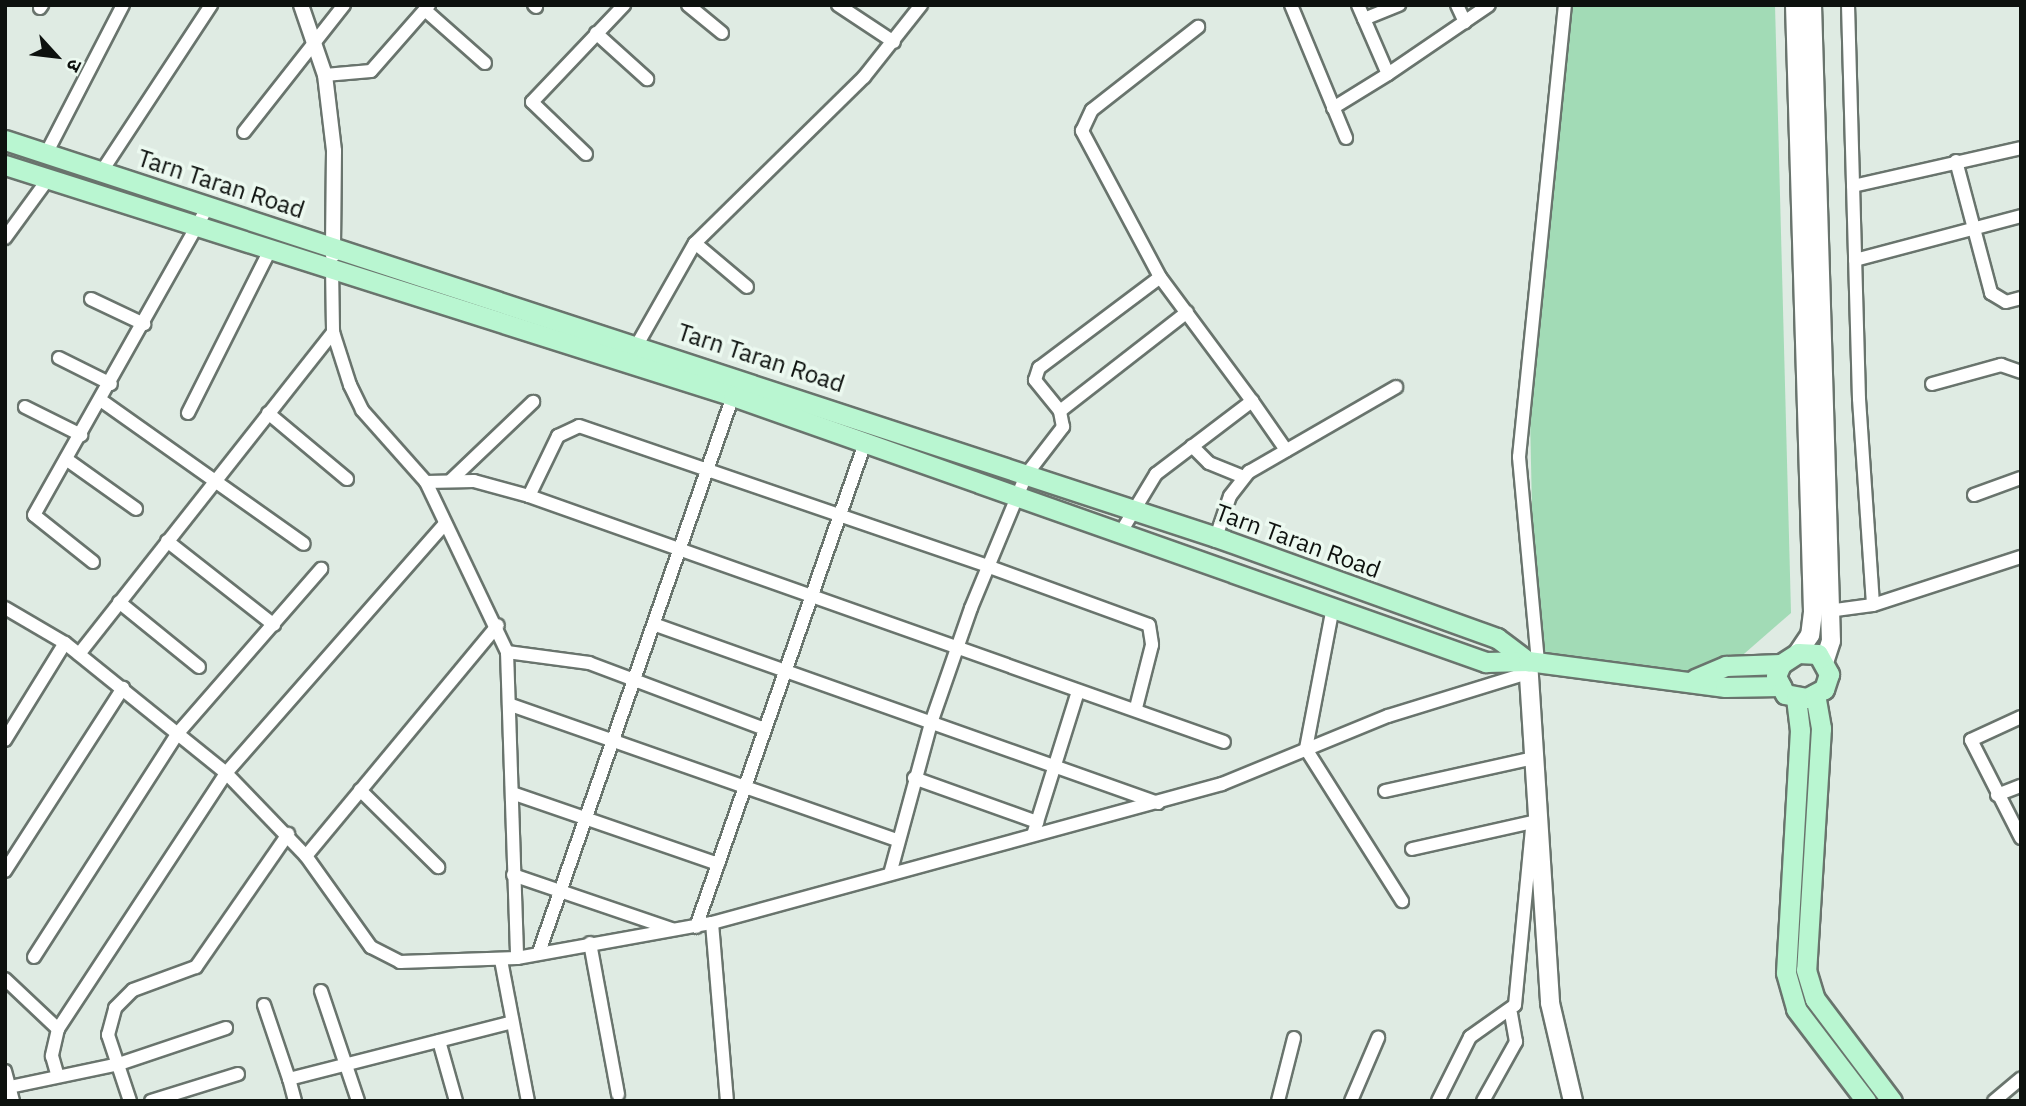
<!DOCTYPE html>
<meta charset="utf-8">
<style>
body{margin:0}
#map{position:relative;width:2026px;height:1106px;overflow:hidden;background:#dfebe3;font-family:"IBM Plex Sans","Noto Sans Devanagari",sans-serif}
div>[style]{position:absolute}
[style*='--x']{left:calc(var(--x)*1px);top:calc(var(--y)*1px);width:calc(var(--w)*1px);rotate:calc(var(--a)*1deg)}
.green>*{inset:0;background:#a2dbb6}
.roads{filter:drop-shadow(2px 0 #69746d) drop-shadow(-2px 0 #69746d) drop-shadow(0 2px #69746d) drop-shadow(0 -2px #69746d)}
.minor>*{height:12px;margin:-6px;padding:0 6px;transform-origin:6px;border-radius:6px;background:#fff}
.tertiary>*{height:14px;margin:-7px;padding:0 7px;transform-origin:7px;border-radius:7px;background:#fff}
.secondary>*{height:18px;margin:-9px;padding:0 9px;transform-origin:9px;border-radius:9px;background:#fff}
.primary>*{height:19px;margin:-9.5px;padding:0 9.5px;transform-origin:9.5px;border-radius:9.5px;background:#b9f6d1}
span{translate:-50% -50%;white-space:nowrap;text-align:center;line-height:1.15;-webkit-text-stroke:7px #ecf9f0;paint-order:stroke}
.street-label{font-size:24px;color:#0d110e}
.frame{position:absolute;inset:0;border:7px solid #0d110e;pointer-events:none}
.north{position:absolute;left:21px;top:21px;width:70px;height:70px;-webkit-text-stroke:5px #ecf9f0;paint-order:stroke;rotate:117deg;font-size:19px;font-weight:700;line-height:28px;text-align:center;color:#0d110e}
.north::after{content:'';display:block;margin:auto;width:24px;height:32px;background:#0d110e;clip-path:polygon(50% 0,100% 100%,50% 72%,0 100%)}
</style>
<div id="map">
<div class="green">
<i style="clip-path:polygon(1563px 5px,1775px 5px,1791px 613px,1729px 667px,1657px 679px,1535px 649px,1529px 369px)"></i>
</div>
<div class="roads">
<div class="minor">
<i style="--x:534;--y:5;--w:3;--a:45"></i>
<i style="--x:688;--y:5;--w:44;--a:39.5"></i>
<i style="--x:838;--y:5;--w:67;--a:33.5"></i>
<i style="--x:1291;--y:5;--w:144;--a:67.5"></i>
<i style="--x:1358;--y:5;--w:75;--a:66.5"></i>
<i style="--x:1388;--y:74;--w:122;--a:-34.3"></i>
<i style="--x:1457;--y:5;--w:19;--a:65"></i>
<i style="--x:1848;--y:5;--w:394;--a:88.4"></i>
<i style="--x:1859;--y:399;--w:206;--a:86.1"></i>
<i style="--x:40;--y:8;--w:4;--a:-56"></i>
<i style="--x:425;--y:10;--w:80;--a:41.5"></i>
<i style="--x:1364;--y:19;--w:38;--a:-22"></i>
<i style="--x:596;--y:33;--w:69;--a:42"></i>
<i style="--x:325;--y:75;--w:46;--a:-5"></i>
<i style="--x:371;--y:71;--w:88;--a:-48.7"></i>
<i style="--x:1333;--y:108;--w:65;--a:-31.7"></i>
<i style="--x:244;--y:132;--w:162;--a:-51.8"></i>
<i style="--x:46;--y:154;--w:168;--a:-62.7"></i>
<i style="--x:586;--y:154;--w:75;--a:-136.1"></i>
<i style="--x:532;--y:102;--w:134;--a:-46.5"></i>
<i style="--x:1956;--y:161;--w:137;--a:75.1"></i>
<i style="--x:1991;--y:293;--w:17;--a:31"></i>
<i style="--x:2006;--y:302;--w:16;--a:-15"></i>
<i style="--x:102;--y:171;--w:199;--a:-56.7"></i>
<i style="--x:1853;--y:186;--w:172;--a:-12.7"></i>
<i style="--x:5;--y:238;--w:73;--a:-53.9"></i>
<i style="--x:695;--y:243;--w:68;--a:40.2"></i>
<i style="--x:1855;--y:260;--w:172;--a:-14.8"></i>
<i style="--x:332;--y:266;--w:66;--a:89.1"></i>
<i style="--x:333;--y:332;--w:56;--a:72.2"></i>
<i style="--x:350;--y:385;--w:28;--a:64"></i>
<i style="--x:362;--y:410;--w:96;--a:48.4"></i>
<i style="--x:426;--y:482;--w:188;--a:64.5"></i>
<i style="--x:507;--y:652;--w:306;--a:88.1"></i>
<i style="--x:91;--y:299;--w:59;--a:25.3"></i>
<i style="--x:633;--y:352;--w:125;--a:-60.4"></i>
<i style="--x:695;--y:243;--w:237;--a:-44.5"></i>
<i style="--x:864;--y:77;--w:92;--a:-51.6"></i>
<i style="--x:59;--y:358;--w:58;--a:26.6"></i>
<i style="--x:1932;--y:384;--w:72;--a:-15.4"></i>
<i style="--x:2001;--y:365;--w:21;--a:19"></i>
<i style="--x:102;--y:401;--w:247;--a:35.3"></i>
<i style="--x:1252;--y:401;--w:60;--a:55.2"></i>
<i style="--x:25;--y:407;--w:63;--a:26.6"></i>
<i style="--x:1060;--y:411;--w:40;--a:-129"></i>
<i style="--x:1035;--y:380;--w:13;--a:-72"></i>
<i style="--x:1039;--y:368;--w:151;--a:-36.9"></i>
<i style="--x:188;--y:413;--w:185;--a:-63.3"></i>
<i style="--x:268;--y:413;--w:103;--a:39.9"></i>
<i style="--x:1192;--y:446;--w:24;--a:45"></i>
<i style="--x:1209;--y:463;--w:37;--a:22"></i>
<i style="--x:66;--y:459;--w:86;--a:35.5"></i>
<i style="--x:450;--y:481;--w:115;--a:-43.6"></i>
<i style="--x:426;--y:482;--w:48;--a:-1.2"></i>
<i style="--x:474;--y:481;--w:57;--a:15.3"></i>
<i style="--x:529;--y:496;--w:737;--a:19.49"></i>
<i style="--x:1974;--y:495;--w:50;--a:-19.9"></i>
<i style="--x:529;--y:496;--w:67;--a:-64.2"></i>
<i style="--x:558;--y:436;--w:23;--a:-25"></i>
<i style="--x:579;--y:426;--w:431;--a:18.9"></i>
<i style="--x:987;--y:566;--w:172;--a:20"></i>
<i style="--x:1149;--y:625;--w:20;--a:81"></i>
<i style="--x:1152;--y:645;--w:65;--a:104.3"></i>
<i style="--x:1121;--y:532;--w:68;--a:-58.9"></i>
<i style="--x:1156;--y:474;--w:121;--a:-37.2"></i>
<i style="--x:1252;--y:401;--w:154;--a:-126.6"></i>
<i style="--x:1160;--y:277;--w:166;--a:-118.1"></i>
<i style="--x:1082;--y:131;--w:23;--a:-65"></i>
<i style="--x:1092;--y:110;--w:135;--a:-38.1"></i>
<i style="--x:1216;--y:537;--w:43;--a:-71.1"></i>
<i style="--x:1230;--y:496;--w:31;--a:-52"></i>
<i style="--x:1249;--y:472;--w:170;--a:-30"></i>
<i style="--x:167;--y:541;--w:136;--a:38.1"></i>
<i style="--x:93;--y:562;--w:75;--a:-141.5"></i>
<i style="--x:34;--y:515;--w:356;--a:-60.6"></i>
<i style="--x:119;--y:602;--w:103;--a:39.1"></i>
<i style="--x:1333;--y:607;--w:145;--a:100.8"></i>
<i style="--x:1306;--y:749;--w:180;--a:57.7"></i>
<i style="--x:5;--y:608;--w:69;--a:30.3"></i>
<i style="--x:65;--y:643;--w:207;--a:38.9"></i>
<i style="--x:226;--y:773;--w:115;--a:46.1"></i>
<i style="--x:306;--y:856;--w:112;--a:54.5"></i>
<i style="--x:371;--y:947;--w:33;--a:27"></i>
<i style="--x:400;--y:962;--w:117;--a:-2"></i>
<i style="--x:517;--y:958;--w:198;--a:-10.2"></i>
<i style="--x:712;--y:923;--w:529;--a:-15.25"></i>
<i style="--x:1222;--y:784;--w:179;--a:-22.3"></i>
<i style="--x:1388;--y:716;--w:146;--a:-17.1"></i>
<i style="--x:1828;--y:611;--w:45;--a:-7.6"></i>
<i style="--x:1873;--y:605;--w:156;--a:-18"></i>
<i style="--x:656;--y:625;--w:533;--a:19.52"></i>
<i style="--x:507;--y:652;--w:83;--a:7.6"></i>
<i style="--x:589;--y:663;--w:188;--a:20.6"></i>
<i style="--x:79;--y:654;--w:410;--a:-51.7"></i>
<i style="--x:1538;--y:662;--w:206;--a:-95.3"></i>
<i style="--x:1519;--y:457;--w:454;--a:-84.2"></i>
<i style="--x:511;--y:705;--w:409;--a:19.3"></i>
<i style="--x:2021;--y:717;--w:55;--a:155.3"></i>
<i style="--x:1971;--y:740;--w:110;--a:63"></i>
<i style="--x:5;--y:740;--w:114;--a:-58.3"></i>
<i style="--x:914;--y:778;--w:131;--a:19.7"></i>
<i style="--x:360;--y:790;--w:110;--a:44.6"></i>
<i style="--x:1385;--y:791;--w:153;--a:-12.5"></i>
<i style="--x:512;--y:793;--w:218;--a:19"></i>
<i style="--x:1997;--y:795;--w:26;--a:-21"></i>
<i style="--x:1033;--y:835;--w:151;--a:-72.6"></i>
<i style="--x:1412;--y:849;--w:124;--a:-12.6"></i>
<i style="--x:306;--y:856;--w:300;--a:-50.3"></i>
<i style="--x:5;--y:871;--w:218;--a:-57.2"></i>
<i style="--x:890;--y:874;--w:156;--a:-74.8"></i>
<i style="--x:931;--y:723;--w:122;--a:-70.8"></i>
<i style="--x:971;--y:608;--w:144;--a:-67.5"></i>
<i style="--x:1026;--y:475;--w:61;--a:-52.4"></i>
<i style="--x:1063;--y:427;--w:16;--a:-101"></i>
<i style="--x:1060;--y:411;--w:161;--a:-37.9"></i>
<i style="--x:513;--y:875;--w:168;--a:18.8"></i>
<i style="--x:712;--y:923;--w:179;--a:85.2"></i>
<i style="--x:696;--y:927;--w:513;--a:-70.75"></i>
<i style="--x:590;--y:943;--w:154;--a:79.5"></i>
<i style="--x:539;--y:952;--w:589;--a:-70.77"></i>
<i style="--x:34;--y:957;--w:266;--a:-57.3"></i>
<i style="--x:178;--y:733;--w:218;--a:-48.9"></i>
<i style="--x:501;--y:960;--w:144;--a:79.2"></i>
<i style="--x:5;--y:979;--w:73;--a:43.3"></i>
<i style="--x:58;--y:1029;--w:28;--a:103"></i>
<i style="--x:52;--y:1056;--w:19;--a:74"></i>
<i style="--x:321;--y:991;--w:116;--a:71.4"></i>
<i style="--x:264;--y:1005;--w:78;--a:71.3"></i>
<i style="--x:58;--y:1029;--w:306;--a:-56.7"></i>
<i style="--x:226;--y:773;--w:329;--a:-48.7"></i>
<i style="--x:439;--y:1041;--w:62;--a:74.2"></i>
<i style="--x:5;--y:1071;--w:31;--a:75"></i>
<i style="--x:5;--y:1088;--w:116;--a:-11.9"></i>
<i style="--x:119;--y:1064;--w:113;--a:-18.6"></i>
<i style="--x:130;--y:1101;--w:70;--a:-108.4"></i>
<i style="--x:108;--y:1035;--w:28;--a:-75"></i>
<i style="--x:115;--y:1008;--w:25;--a:-45"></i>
<i style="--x:133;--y:990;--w:67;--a:-20.1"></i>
<i style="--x:196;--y:967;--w:162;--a:-55.3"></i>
<i style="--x:151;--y:1101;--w:91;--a:-17.2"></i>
<i style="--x:295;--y:1101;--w:23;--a:-105"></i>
<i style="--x:289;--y:1079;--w:230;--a:-14.3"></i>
<i style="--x:1278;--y:1101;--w:65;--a:-75.7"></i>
<i style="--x:1351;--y:1101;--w:69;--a:-66.8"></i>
<i style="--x:1438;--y:1101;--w:72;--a:-63.4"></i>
<i style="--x:1470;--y:1037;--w:55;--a:-35.4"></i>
<i style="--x:1515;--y:1005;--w:179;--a:-84.5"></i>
<i style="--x:1483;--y:1101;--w:68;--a:-60.8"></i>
<i style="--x:1516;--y:1042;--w:29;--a:-100"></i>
<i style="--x:1994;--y:1101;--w:35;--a:-40"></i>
</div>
<div class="tertiary">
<i style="--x:301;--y:5;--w:74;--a:71.1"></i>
<i style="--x:325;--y:75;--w:77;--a:83.2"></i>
<i style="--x:334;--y:151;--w:104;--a:90.6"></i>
</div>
<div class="secondary">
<i style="--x:1795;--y:5;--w:607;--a:88.3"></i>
<i style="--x:1813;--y:612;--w:23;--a:97"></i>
<i style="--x:1810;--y:635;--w:22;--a:124"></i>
<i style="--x:1812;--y:5;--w:636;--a:88.29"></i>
<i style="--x:1831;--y:641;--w:20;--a:108"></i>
<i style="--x:1528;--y:661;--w:343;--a:86.3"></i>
<i style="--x:1550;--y:1003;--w:101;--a:76.8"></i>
</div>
<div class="primary">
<i style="--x:5;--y:140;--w:1274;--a:18.15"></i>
<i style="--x:1216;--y:537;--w:299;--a:19.8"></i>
<i style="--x:1497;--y:638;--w:39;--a:37"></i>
<i style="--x:5;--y:165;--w:764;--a:17.6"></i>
<i style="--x:733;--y:396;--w:799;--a:19.46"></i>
<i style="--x:1486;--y:662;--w:42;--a:-1.4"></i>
<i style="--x:1528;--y:661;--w:199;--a:7.5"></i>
<i style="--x:1725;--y:687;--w:56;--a:-1"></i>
<i style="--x:1695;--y:679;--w:34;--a:-23"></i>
<i style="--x:1726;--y:666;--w:55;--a:-2.1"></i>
<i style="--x:1781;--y:664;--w:20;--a:-33"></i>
<i style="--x:1798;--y:653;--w:20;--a:3"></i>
<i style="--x:1818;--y:654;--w:23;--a:61"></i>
<i style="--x:1829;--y:674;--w:16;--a:108"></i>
<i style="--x:1824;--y:689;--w:19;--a:152"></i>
<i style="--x:1807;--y:698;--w:22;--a:-170"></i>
<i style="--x:1785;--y:694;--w:20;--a:-117"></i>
<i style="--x:1776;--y:676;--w:13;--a:-67"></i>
<i style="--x:1815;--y:694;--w:35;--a:80"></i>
<i style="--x:1821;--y:728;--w:242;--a:93.5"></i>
<i style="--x:1806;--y:970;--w:30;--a:73"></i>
<i style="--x:1815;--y:999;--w:128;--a:53"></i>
<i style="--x:1796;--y:698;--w:32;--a:83"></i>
<i style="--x:1800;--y:730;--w:243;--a:93.3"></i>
<i style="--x:1786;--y:973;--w:37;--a:74"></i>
<i style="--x:1796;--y:1009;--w:116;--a:52.7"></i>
</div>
</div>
<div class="street-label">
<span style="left:221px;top:184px;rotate:18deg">Tarn Taran Road</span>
<span style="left:761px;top:358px;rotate:18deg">Tarn Taran Road</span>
<span style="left:1298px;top:541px;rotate:20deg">Tarn Taran Road</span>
</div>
<div class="frame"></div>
<div class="north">उ</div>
</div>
